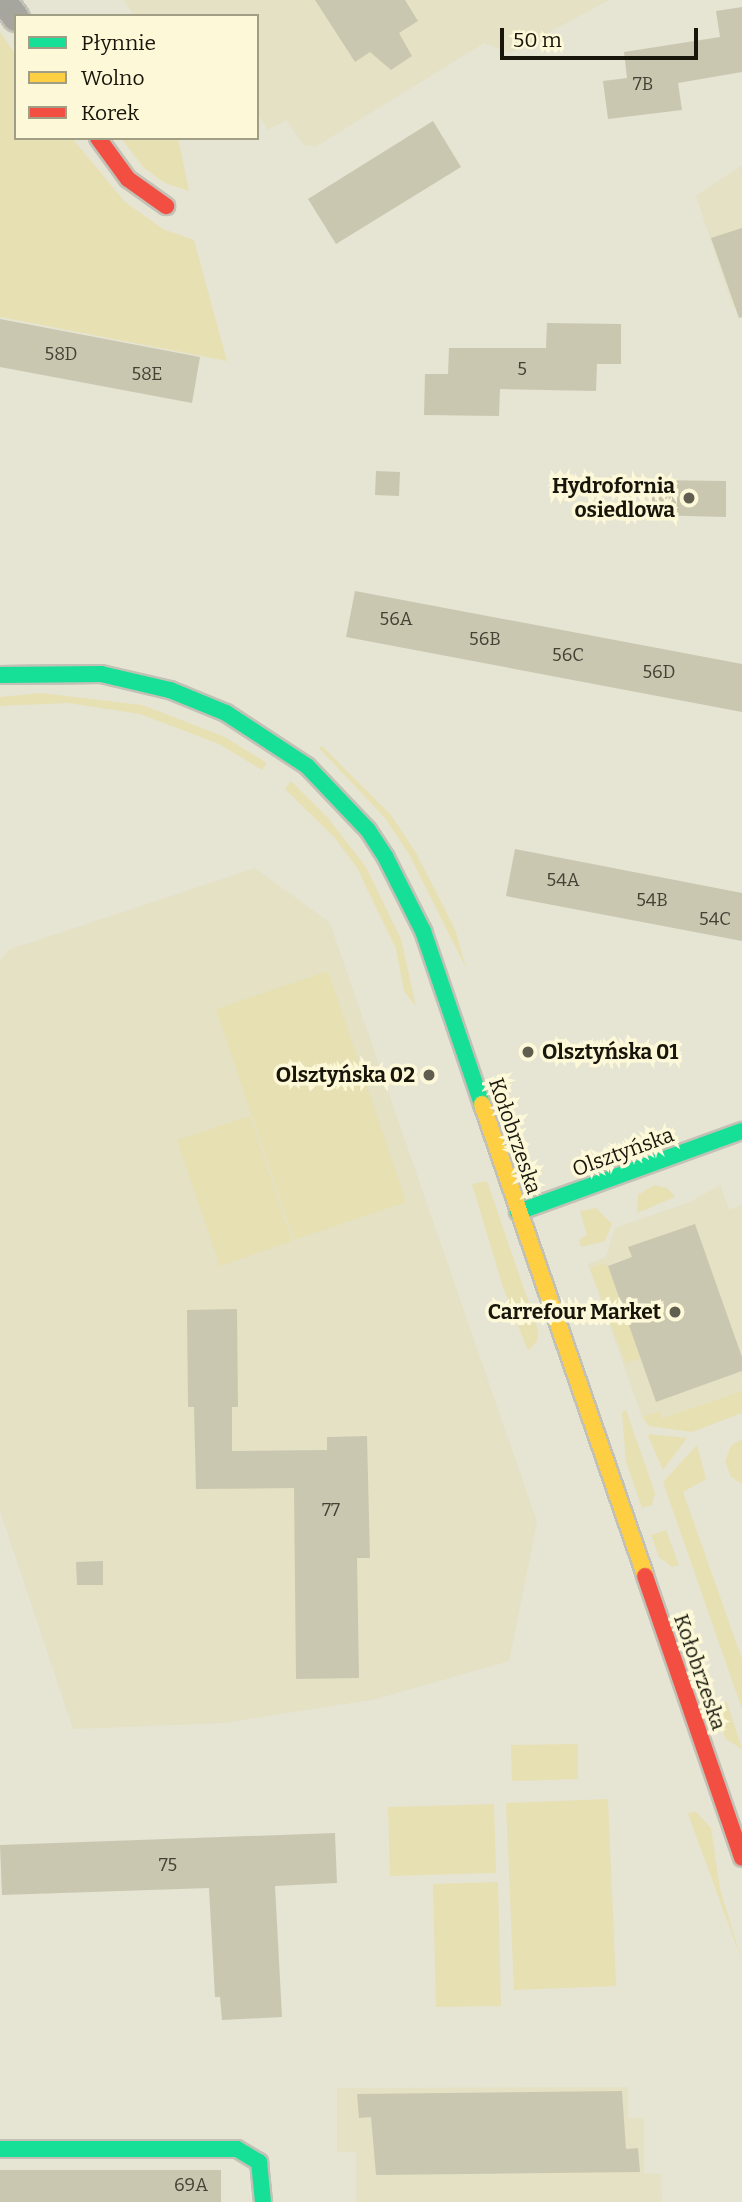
<!DOCTYPE html>
<meta charset="utf-8">
<style>
body{margin:0}
#map{position:relative;width:742px;height:2202px;overflow:hidden;background:#e6e4d3;font-family:Bitter,serif}
div>[style]{position:absolute}
[style*='--x']{left:calc(var(--x)*1px);top:calc(var(--y)*1px);width:calc(var(--w)*1px);rotate:calc(var(--a)*1deg)}
.built>*{inset:0;background:#e4e1c4}
.green>*{inset:0;background:#e7e0b3}
.building>*{inset:0;background:#cac7b1}
.roads{filter:drop-shadow(2px 0 #c3c1b5) drop-shadow(-2px 0 #c3c1b5) drop-shadow(0 2px #c3c1b5) drop-shadow(0 -2px #c3c1b5)}
.street>*{height:26px;margin:-13px;padding:0 13px;transform-origin:13px;border-radius:13px;background:#a6a69e}
.fast>*{height:16px;margin:-8px;padding:0 8px;transform-origin:8px;border-radius:8px;background:#16e098}
.slow>*{height:16px;margin:-8px;padding:0 8px;transform-origin:8px;border-radius:8px;background:#ffcf43}
.jam>*{height:16px;margin:-8px;padding:0 8px;transform-origin:8px;border-radius:8px;background:#f24e42}
.dots>*{width:19px;height:19px;translate:-50% -50%;box-sizing:border-box;border:4px solid #fcf8d8;border-radius:50%}
span{translate:-50% -50%;white-space:nowrap;text-align:center;line-height:1.15;-webkit-text-stroke:7px #fcf8d8;paint-order:stroke}
.number-label{font-size:18px;color:#444234}
.number-label span{-webkit-text-stroke-width:0}
.poi-label{font-size:21px;color:#18160b;font-weight:700}
.right{translate:-100% -50%;text-align:right}
.left{translate:0 -50%;text-align:left}
.street-label{font-size:21px;color:#18160b}
.legend{position:absolute;left:14px;top:14px;width:245px;height:126px;box-sizing:border-box;background:#fcf8d8;border:2px solid #a19e86;margin:0;padding:9px 12px;list-style:none;font-size:21px;color:#18160b}
.legend li{display:flex;align-items:center;gap:14px;height:35px}
.legend b{width:35px;border:2px solid #a19e86}
.scale{position:absolute;left:500px;top:28px;width:198px;height:32px;box-sizing:border-box;border:4px solid #18160b;border-top:0;padding-left:9px;font-size:21px;line-height:24px;white-space:nowrap;color:#18160b;-webkit-text-stroke:5px #fcf8d8;paint-order:stroke}
</style>
<div id="map">
<div class="built">
<i style="clip-path:polygon(124px 0,609px 0,511px 53px,484px 43px,315px 147px,304px 145px,286px 120px,268px 130px,257px 112px,257px 16px,134px 16px)"></i>
<i style="clip-path:polygon(742px 165px,742px 304px,733px 307px,696px 196px)"></i>
<i style="clip-path:polygon(255px 868px,330px 923px,537px 1522px,509px 1661px,376px 1699px,224px 1723px,73px 1729px,0 1511px,0 961px,8px 950px)"></i>
<i style="clip-path:polygon(720px 1185px,729px 1210px,742px 1205px,742px 1391px,661px 1418px,659px 1411px,642px 1417px,588px 1264px,606px 1257px,615px 1228px,690px 1202px)"></i>
<i style="clip-path:polygon(628px 2087px,628px 2118px,644px 2118px,644px 2173px,661px 2174px,662px 2202px,356px 2202px,356px 2152px,337px 2152px,337px 2088px)"></i>
</div>
<div class="green">
<i style="clip-path:polygon(0 32px,16px 55px,16px 138px,72px 138px,125px 202px,163px 229px,194px 240px,227px 361px,0 317px)"></i>
<i style="clip-path:polygon(121px 138px,178px 138px,189px 191px,165px 183px,144px 168px)"></i>
<i style="clip-path:polygon(41px 693px,142px 705px,223px 736px,267px 763px,262px 770px,219px 744px,140px 714px,68px 703px,0 706px,0 697px)"></i>
<i style="clip-path:polygon(322px 746px,391px 815px,416px 853px,455px 929px,466px 968px,409px 854px,385px 818px,319px 748px)"></i>
<i style="clip-path:polygon(291px 781px,328px 818px,366px 867px,401px 939px,416px 1006px,404px 991px,396px 949px,357px 868px,334px 837px,285px 789px)"></i>
<i style="clip-path:polygon(328px 971px,406px 1202px,294px 1240px,216px 1009px)"></i>
<i style="clip-path:polygon(250px 1116px,292px 1241px,220px 1266px,177px 1140px)"></i>
<i style="clip-path:polygon(487px 1181px,538px 1330px,537px 1341px,528px 1351px,503px 1287px,472px 1184px)"></i>
<i style="clip-path:polygon(654px 1185px,667px 1188px,675px 1197px,637px 1213px,638px 1195px)"></i>
<i style="clip-path:polygon(596px 1208px,612px 1224px,605px 1241px,581px 1247px,579px 1240px,587px 1235px,580px 1211px)"></i>
<i style="clip-path:polygon(603px 1264px,608px 1266px,641px 1358px,626px 1363px,590px 1268px)"></i>
<i style="clip-path:polygon(742px 1391px,742px 1413px,692px 1432px,649px 1426px,642px 1417px,660px 1411px,662px 1418px)"></i>
<i style="clip-path:polygon(626px 1410px,655px 1493px,652px 1505px,642px 1508px,626px 1462px,622px 1412px)"></i>
<i style="clip-path:polygon(650px 1434px,687px 1438px,663px 1470px,648px 1436px)"></i>
<i style="clip-path:polygon(742px 1439px,742px 1484px,731px 1477px,725px 1461px,731px 1446px)"></i>
<i style="clip-path:polygon(697px 1445px,706px 1479px,683px 1492px,742px 1659px,742px 1709px,663px 1482px)"></i>
<i style="clip-path:polygon(666px 1530px,679px 1565px,672px 1567px,659px 1557px,651px 1535px)"></i>
<i style="clip-path:polygon(727px 1702px,742px 1749px,726px 1739px,716px 1720px,720px 1704px)"></i>
<i style="clip-path:polygon(578px 1744px,578px 1779px,512px 1781px,511px 1745px)"></i>
<i style="clip-path:polygon(608px 1799px,616px 1986px,514px 1990px,506px 1803px)"></i>
<i style="clip-path:polygon(494px 1804px,496px 1873px,390px 1876px,388px 1807px)"></i>
<i style="clip-path:polygon(695px 1811px,711px 1828px,720px 1889px,742px 1961px,688px 1814px)"></i>
<i style="clip-path:polygon(498px 1882px,501px 2006px,436px 2007px,433px 1884px)"></i>
</div>
<div class="building">
<i style="clip-path:polygon(315px 0,405px 0,418px 21px,399px 33px,412px 56px,391px 70px,370px 52px,355px 62px)"></i>
<i style="clip-path:polygon(742px 7px,742px 72px,678px 83px,682px 110px,608px 119px,603px 81px,627px 78px,624px 52px,720px 37px,716px 11px)"></i>
<i style="clip-path:polygon(433px 121px,461px 167px,336px 244px,308px 199px)"></i>
<i style="clip-path:polygon(742px 228px,742px 317px,739px 318px,711px 238px)"></i>
<i style="clip-path:polygon(0 319px,200px 357px,192px 403px,0 367px)"></i>
<i style="clip-path:polygon(547px 323px,621px 324px,621px 364px,597px 364px,596px 391px,500px 389px,499px 416px,424px 415px,425px 374px,448px 374px,449px 348px,546px 348px)"></i>
<i style="clip-path:polygon(376px 471px,400px 472px,399px 496px,375px 495px)"></i>
<i style="clip-path:polygon(652px 480px,726px 481px,726px 517px,651px 515px)"></i>
<i style="clip-path:polygon(355px 591px,742px 664px,742px 712px,346px 637px)"></i>
<i style="clip-path:polygon(515px 849px,742px 893px,742px 941px,506px 896px)"></i>
<i style="clip-path:polygon(695px 1224px,742px 1357px,742px 1371px,656px 1402px,608px 1266px,632px 1257px,628px 1247px)"></i>
<i style="clip-path:polygon(237px 1309px,238px 1407px,232px 1407px,232px 1451px,327px 1450px,327px 1437px,367px 1436px,370px 1558px,357px 1558px,359px 1678px,296px 1679px,294px 1488px,196px 1489px,194px 1407px,188px 1407px,187px 1310px)"></i>
<i style="clip-path:polygon(103px 1561px,103px 1585px,77px 1585px,76px 1562px)"></i>
<i style="clip-path:polygon(335px 1833px,337px 1883px,275px 1886px,282px 2017px,222px 2020px,220px 1997px,215px 1997px,209px 1888px,2px 1895px,0 1845px)"></i>
<i style="clip-path:polygon(622px 2091px,626px 2149px,638px 2148px,640px 2172px,376px 2175px,371px 2117px,359px 2118px,357px 2094px)"></i>
<i style="clip-path:polygon(0 2170px,221px 2170px,221px 2202px,0 2202px)"></i>
</div>
<div class="roads">
<div class="street">
<i style="--x:3;--y:0;--w:22;--a:54"></i>
</div>
<div class="fast">
<i style="--x:0;--y:675;--w:101;--a:-0.6"></i>
<i style="--x:101;--y:674;--w:71;--a:13.1"></i>
<i style="--x:170;--y:690;--w:61;--a:22.3"></i>
<i style="--x:226;--y:713;--w:97;--a:33.2"></i>
<i style="--x:307;--y:766;--w:88;--a:46.4"></i>
<i style="--x:368;--y:830;--w:33;--a:57"></i>
<i style="--x:386;--y:858;--w:82;--a:63.1"></i>
<i style="--x:423;--y:931;--w:183;--a:71.2"></i>
<i style="--x:518;--y:1212;--w:238;--a:-19.9"></i>
<i style="--x:0;--y:2149;--w:237;--a:0"></i>
<i style="--x:237;--y:2149;--w:26;--a:31"></i>
<i style="--x:259;--y:2162;--w:40;--a:84.3"></i>
</div>
<div class="slow">
<i style="--x:482;--y:1104;--w:499;--a:70.9"></i>
</div>
<div class="jam">
<i style="--x:98;--y:138;--w:51;--a:53.8"></i>
<i style="--x:128;--y:179;--w:47;--a:35.4"></i>
<i style="--x:645;--y:1576;--w:298;--a:71"></i>
</div>
</div>
<div class="dots">
<i style="left:689px;top:498px;background:#605e51"></i>
<i style="left:528px;top:1052px;background:#605e51"></i>
<i style="left:429px;top:1075px;background:#605e51"></i>
<i style="left:675px;top:1312px;background:#605e51"></i>
</div>
<div class="number-label">
<span style="left:643px;top:84px">7B</span>
<span style="left:61px;top:354px">58D</span>
<span style="left:522px;top:369px">5</span>
<span style="left:147px;top:374px">58E</span>
<span style="left:396px;top:619px">56A</span>
<span style="left:485px;top:639px">56B</span>
<span style="left:568px;top:655px">56C</span>
<span style="left:659px;top:672px">56D</span>
<span style="left:563px;top:880px">54A</span>
<span style="left:652px;top:900px">54B</span>
<span style="left:715px;top:919px">54C</span>
<span style="left:331px;top:1510px">77</span>
<span style="left:168px;top:1865px">75</span>
<span style="left:191px;top:2185px">69A</span>
</div>
<div class="poi-label">
<span class="right" style="left:675px;top:498px">Hydrofornia<br>osiedlowa</span>
<span class="left" style="left:542px;top:1052px">Olsztyńska 01</span>
<span class="right" style="left:415px;top:1075px">Olsztyńska 02</span>
<span class="right" style="left:661px;top:1312px">Carrefour Market</span>
</div>
<div class="street-label">
<span style="left:515px;top:1136px;rotate:71deg">Kołobrzeska</span>
<span style="left:623px;top:1152px;rotate:-20deg">Olsztyńska</span>
<span style="left:700px;top:1672px;rotate:71deg">Kołobrzeska</span>
</div>
<ul class="legend">
<li><b style="height:9px;background:#16e098"></b>Płynnie</li>
<li><b style="height:9px;background:#ffcf43"></b>Wolno</li>
<li><b style="height:9px;background:#f24e42"></b>Korek</li>
</ul>
<div class="scale">50 m</div>
</div>
